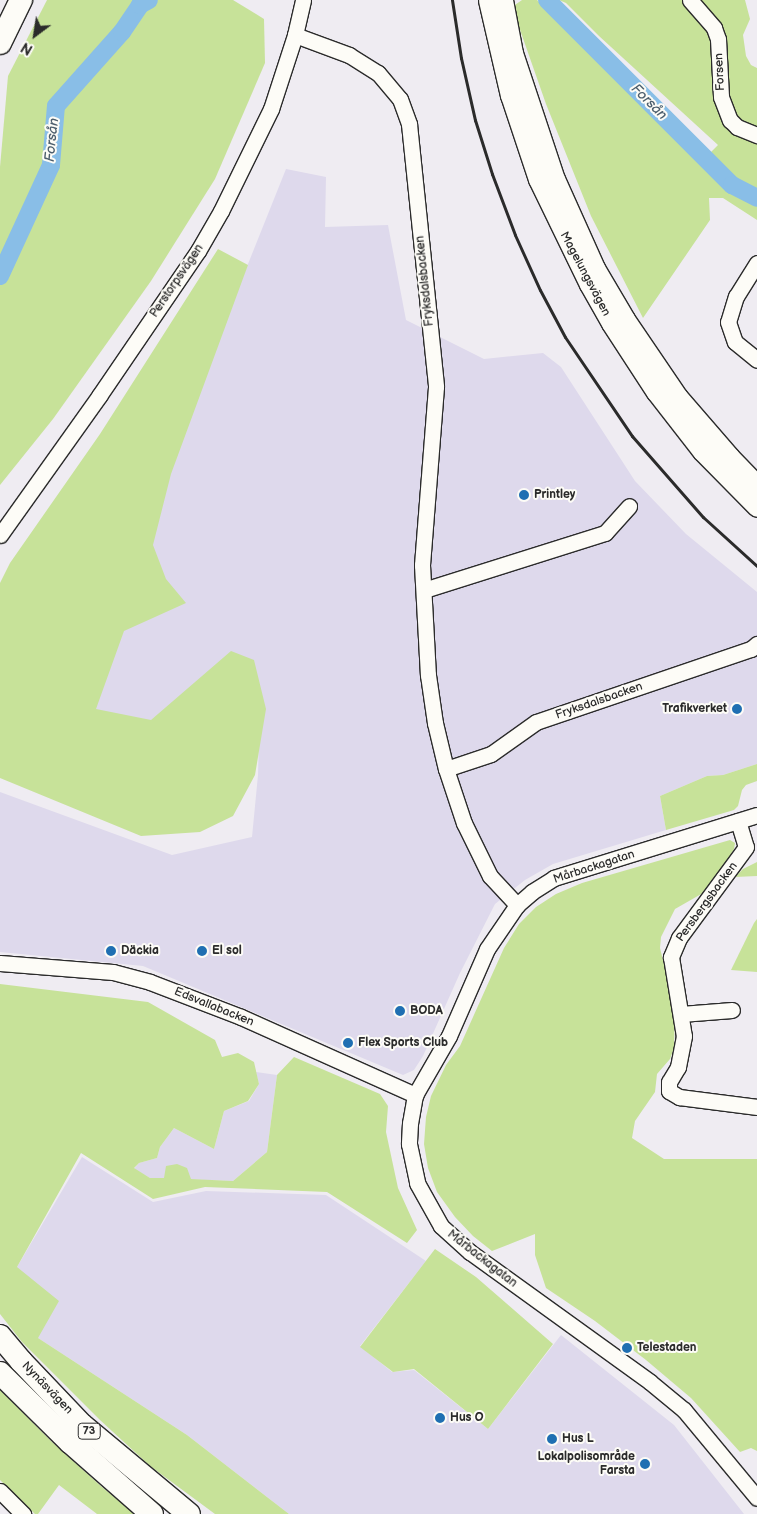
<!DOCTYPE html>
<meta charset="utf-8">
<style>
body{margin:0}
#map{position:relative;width:757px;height:1514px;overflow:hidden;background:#efecf2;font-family:"Balsamiq Sans",sans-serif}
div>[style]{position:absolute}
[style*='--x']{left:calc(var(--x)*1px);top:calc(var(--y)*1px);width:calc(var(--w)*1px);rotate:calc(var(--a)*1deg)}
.built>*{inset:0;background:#ded9ec}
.green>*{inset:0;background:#c7e299}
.river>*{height:18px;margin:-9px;padding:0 9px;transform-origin:9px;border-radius:9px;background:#89bee7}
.roads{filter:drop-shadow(1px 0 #2b2b2b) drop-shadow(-1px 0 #2b2b2b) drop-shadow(0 1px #2b2b2b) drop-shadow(0 -1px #2b2b2b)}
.minor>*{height:15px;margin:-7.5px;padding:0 7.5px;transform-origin:7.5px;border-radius:7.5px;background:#fdfcf7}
.major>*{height:19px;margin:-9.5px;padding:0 9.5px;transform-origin:9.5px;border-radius:9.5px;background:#fdfcf7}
.highway>*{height:22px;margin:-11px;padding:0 11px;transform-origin:11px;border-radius:11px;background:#fdfcf7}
.rail>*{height:3px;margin:-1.5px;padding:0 1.5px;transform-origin:1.5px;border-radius:1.5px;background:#2b2b2b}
.dots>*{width:14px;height:14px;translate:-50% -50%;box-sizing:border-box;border:2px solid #fdfcf7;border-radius:50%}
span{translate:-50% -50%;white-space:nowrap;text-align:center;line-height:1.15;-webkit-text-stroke:4px #fdfcf7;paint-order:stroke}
.shield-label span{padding:1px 4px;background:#fdfcf7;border:1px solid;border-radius:4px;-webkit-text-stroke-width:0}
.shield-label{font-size:11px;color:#2b2b2b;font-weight:700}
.street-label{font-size:12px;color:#2b2b2b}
.poi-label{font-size:12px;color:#2b2b2b;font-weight:700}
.left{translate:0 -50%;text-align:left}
.right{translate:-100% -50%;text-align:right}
.water-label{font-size:14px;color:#4c5e6d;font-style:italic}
.north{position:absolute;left:10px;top:10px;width:50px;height:50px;-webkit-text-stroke:4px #fdfcf7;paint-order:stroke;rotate:211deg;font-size:14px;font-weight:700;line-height:20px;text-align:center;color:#2b2b2b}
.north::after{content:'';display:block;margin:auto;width:18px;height:22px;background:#2b2b2b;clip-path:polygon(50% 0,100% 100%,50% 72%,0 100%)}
</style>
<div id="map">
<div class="built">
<i style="clip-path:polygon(286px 169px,326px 177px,325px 227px,388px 225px,406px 320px,484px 359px,543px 353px,561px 367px,635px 481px,686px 534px,757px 592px,757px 764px,723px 775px,707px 776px,660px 796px,666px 830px,553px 864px,525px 880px,495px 904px,460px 973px,423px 1056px,414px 1070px,403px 1075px,143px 966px,0 952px,0 792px,172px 855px,252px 837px,258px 775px,260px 692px,152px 722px,93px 710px,151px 549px,167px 481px,226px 319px)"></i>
<i style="clip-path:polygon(256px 1072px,277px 1075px,267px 1152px,233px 1181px,150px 1178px,134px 1169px,139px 1163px,157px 1158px,160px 1147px,174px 1128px,214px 1149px,224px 1111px,249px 1101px,259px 1084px)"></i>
<i style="clip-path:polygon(82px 1157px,153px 1202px,206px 1191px,326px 1195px,426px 1261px,360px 1346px,392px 1372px,414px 1370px,488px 1429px,561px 1335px,674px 1425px,744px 1514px,289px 1514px,187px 1435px,38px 1338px,17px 1267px)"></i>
</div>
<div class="green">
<i style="clip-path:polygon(47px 0,233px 0,264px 19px,265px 63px,215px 179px,151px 281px,53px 419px,0 485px,0 167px,8px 76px)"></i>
<i style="clip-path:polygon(522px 0,537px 0,605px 64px,702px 164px,757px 206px,757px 220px,723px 198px,709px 198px,710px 220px,643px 318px,591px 216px,546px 104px,512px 7px)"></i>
<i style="clip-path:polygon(559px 0,684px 0,711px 31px,717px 101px,720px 115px,726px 125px,730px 111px,725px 63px,727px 39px,720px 23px,696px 0,745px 0,750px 19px,743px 35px,746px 56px,751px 65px,757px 68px,757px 193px,733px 177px,708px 155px,718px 145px,599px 36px,566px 3px)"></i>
<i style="clip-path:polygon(218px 249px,248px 265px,171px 474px,153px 545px,166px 579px,186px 603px,124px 631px,96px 709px,151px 720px,231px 651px,254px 660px,266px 709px,255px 775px,233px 816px,200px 832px,141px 836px,0 778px,0 583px,10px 563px,100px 434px)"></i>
<i style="clip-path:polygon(757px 764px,757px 781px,746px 785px,742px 790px,738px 806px,734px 810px,666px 830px,660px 796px,707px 776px,723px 775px)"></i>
<i style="clip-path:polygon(730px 840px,735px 843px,734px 849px,728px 859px,703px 893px,675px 909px,661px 937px,660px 948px,675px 1009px,674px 1048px,670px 1059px,657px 1074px,655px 1092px,635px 1121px,632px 1138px,664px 1159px,757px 1159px,757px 1451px,751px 1448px,740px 1452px,691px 1398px,646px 1360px,595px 1321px,546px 1288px,535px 1255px,535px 1234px,492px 1251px,473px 1236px,455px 1217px,437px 1192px,428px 1168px,424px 1144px,426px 1117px,431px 1096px,446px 1065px,460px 1046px,504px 948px,519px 924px,536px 907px,556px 894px,582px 883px)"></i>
<i style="clip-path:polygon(757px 862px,757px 876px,735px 877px,743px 869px)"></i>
<i style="clip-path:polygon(757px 919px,757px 972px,731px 970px,754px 923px)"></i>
<i style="clip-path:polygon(0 984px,148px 1002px,215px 1040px,222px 1057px,238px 1053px,254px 1062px,259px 1084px,248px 1101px,224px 1111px,214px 1149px,174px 1128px,160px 1147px,157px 1158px,139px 1163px,134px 1168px,150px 1178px,164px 1178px,166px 1166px,177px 1164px,187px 1168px,191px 1179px,233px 1181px,267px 1152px,277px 1075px,294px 1057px,380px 1094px,388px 1106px,386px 1132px,398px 1188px,417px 1230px,407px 1243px,327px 1192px,205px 1187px,153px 1199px,81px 1153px,17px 1267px,59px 1301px,38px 1338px,187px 1435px,289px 1514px,215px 1514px,150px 1466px,100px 1420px,22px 1342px,0 1314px)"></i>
<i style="clip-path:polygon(435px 1249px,476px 1277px,553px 1344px,488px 1429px,414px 1369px,393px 1372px,360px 1347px)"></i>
<i style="clip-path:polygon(0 1390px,52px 1442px,102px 1487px,135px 1514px,97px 1514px,59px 1485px,38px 1514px,35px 1514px,0 1480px)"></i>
</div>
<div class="river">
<i style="--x:547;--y:0;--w:262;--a:45"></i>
<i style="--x:732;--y:185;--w:28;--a:27"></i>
<i style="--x:0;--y:276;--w:122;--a:-65.3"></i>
<i style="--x:51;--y:165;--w:59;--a:-85.2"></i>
<i style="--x:56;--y:106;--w:99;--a:-48.3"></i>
<i style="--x:122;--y:32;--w:32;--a:-56"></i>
<i style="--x:140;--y:5;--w:10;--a:-29"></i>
</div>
<div class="roads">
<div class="minor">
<i style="--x:690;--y:0;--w:37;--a:49"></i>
<i style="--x:714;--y:28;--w:12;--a:70"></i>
<i style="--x:718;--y:39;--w:58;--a:87"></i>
<i style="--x:721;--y:97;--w:25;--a:69"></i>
<i style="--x:730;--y:120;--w:10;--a:45"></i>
<i style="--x:737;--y:127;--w:22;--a:22"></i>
<i style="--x:295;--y:35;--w:58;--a:20.3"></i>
<i style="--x:349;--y:55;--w:34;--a:32"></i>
<i style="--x:378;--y:73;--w:34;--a:50"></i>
<i style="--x:400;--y:99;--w:27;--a:70"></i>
<i style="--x:409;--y:124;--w:264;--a:84.1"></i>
<i style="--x:436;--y:387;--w:179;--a:94.5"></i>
<i style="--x:422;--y:565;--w:110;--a:86.9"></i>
<i style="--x:428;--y:675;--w:49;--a:81.7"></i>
<i style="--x:435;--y:723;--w:47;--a:76.6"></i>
<i style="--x:446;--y:769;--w:57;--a:71.6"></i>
<i style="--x:464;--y:823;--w:59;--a:63.9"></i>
<i style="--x:490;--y:876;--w:40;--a:47"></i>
<i style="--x:757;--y:263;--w:39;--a:122"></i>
<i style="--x:736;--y:296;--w:27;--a:107"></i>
<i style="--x:728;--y:322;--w:21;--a:71"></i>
<i style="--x:735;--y:342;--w:28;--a:39"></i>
<i style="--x:0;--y:535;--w:171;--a:-54.5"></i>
<i style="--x:99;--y:396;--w:176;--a:-55.7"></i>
<i style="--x:198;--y:251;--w:46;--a:-60.1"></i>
<i style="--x:221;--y:211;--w:114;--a:-63.9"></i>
<i style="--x:271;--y:109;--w:78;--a:-72"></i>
<i style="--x:295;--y:35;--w:36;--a:-77"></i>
<i style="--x:424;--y:590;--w:190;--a:-17.5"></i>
<i style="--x:605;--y:533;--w:36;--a:-48"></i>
<i style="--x:446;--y:769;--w:47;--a:-18.4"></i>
<i style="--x:491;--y:754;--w:55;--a:-35.4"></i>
<i style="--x:536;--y:722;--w:227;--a:-18.8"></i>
<i style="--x:751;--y:649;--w:8;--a:-40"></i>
<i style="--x:757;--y:815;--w:213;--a:162.8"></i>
<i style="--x:554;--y:878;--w:26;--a:148"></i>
<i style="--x:532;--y:892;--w:20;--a:139"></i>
<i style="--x:517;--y:905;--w:53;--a:124.3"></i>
<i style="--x:487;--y:949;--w:95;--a:113.6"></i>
<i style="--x:449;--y:1036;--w:68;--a:120"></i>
<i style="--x:415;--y:1095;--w:28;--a:100"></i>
<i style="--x:410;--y:1123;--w:21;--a:93"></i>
<i style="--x:409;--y:1144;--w:40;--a:78"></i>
<i style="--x:417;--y:1183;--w:49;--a:60.8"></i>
<i style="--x:441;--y:1226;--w:39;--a:42"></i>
<i style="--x:470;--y:1252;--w:222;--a:35.8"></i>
<i style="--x:650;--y:1382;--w:44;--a:39.5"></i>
<i style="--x:684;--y:1410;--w:114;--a:50.3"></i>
<i style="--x:738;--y:821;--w:27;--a:73"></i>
<i style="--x:746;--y:847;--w:113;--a:126.4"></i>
<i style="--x:679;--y:938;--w:21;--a:113"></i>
<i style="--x:671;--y:957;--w:80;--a:80.7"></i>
<i style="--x:684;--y:1036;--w:32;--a:101"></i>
<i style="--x:678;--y:1067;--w:17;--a:121"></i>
<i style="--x:669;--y:1082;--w:9;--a:90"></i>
<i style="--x:669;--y:1091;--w:12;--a:31"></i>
<i style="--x:679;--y:1097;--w:79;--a:7.3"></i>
<i style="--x:0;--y:963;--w:113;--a:4.6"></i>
<i style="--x:113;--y:972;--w:38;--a:15"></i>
<i style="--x:150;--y:982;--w:97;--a:21"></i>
<i style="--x:241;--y:1017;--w:191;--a:24.1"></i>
<i style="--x:681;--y:1014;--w:51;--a:-4.5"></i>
<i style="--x:0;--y:1491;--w:33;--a:45"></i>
</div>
<div class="major">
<i style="--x:488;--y:0;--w:98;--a:77"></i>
<i style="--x:510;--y:95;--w:89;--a:71.6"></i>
<i style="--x:538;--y:179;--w:117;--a:64.1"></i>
<i style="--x:589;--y:284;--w:45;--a:60.6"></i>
<i style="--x:611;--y:323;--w:82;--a:56.9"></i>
<i style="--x:656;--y:392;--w:75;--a:52.1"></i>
<i style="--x:702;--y:451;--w:78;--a:45.5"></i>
<i style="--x:503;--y:0;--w:54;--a:79.3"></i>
<i style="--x:513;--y:53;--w:133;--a:71.6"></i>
<i style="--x:555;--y:179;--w:98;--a:65.8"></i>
<i style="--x:595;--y:268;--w:59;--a:59.5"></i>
<i style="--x:625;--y:319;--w:94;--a:55.8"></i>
<i style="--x:678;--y:397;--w:79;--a:49.1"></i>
<i style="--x:730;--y:457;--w:39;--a:46"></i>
</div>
<div class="highway">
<i style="--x:0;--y:43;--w:48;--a:-64"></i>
<i style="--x:0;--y:1336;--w:33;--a:50"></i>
<i style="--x:21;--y:1361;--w:88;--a:46.4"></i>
<i style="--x:82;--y:1425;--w:139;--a:39.8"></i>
<i style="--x:0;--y:1373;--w:98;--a:44.6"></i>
<i style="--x:70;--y:1442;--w:109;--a:41.3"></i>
</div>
</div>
<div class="rail">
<i style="--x:452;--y:0;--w:59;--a:81.2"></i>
<i style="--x:461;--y:58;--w:64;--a:77.3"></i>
<i style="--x:475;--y:120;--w:57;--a:72.5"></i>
<i style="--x:492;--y:174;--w:65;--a:69.3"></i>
<i style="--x:515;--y:235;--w:60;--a:65.6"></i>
<i style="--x:540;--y:290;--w:53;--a:62"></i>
<i style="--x:565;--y:337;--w:120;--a:55.9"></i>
<i style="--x:632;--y:436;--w:108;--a:48.8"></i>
<i style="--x:703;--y:517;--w:73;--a:42.2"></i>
</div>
<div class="dots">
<i style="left:524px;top:495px;background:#1f6fb2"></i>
<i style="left:737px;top:709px;background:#1f6fb2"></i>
<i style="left:111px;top:951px;background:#1f6fb2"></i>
<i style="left:202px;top:951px;background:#1f6fb2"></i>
<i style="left:400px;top:1011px;background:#1f6fb2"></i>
<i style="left:348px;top:1043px;background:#1f6fb2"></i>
<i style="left:627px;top:1348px;background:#1f6fb2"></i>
<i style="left:440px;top:1418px;background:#1f6fb2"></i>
<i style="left:552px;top:1439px;background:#1f6fb2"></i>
<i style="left:645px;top:1464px;background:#1f6fb2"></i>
</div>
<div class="shield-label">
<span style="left:89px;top:1431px">73</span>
</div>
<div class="street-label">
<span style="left:720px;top:72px;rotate:-93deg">Forsen</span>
<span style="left:585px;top:274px;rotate:62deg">Magelungsvägen</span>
<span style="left:177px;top:281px;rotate:-56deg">Perstorpsvägen</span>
<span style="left:425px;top:281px;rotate:-96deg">Fryksdalsbacken</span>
<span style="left:599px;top:701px;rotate:-19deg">Fryksdalsbacken</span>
<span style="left:594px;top:867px;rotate:-18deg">Mårbackagatan</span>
<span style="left:707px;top:902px;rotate:-54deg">Persbergsbacken</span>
<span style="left:214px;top:1007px;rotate:22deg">Edsvallabacken</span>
<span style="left:482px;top:1259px;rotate:38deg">Mårbackagatan</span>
<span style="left:47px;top:1388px;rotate:46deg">Nynäsvägen</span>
</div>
<div class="poi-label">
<span class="left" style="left:534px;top:495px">Printley</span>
<span class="right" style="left:727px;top:709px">Trafikverket</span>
<span class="left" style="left:121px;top:951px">Däckia</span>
<span class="left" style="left:212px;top:951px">El sol</span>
<span class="left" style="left:410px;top:1011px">BODA</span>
<span class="left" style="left:358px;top:1043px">Flex Sports Club</span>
<span class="left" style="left:637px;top:1348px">Telestaden</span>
<span class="left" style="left:450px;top:1418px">Hus O</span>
<span class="left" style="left:562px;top:1439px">Hus L</span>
<span class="right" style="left:635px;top:1464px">Lokalpolisområde<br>Farsta</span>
</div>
<div class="water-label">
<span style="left:649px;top:102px;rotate:45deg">Forsån</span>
<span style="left:52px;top:140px;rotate:-84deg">Forsån</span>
</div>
<div class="north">N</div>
</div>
